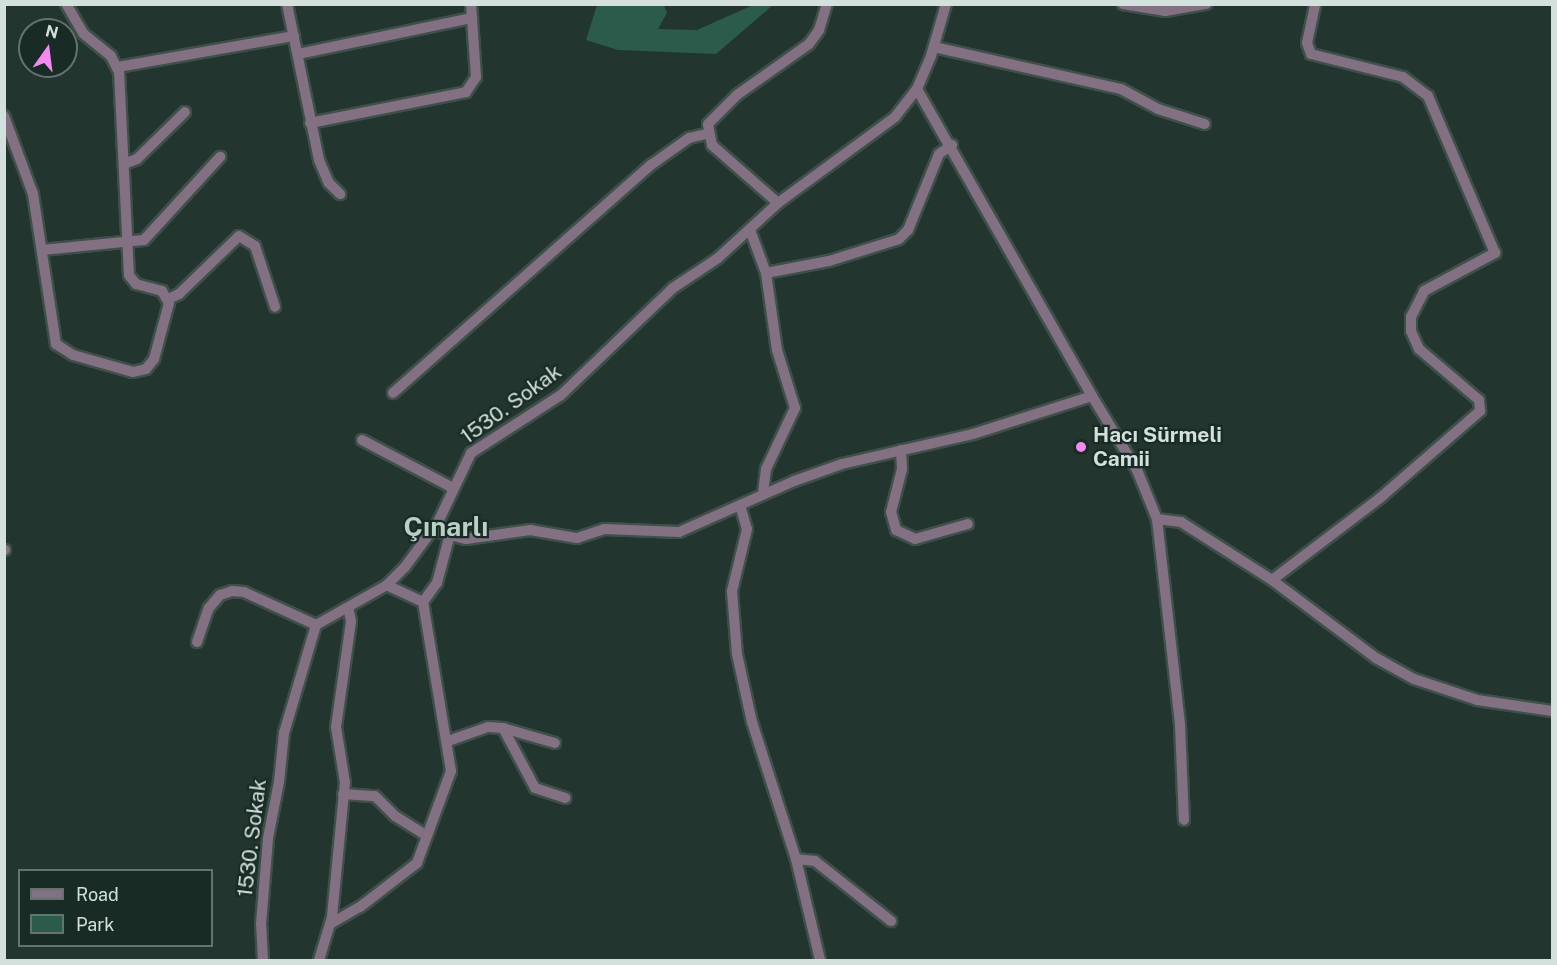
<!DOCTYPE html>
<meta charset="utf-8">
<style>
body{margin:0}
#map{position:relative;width:1557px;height:965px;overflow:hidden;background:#22352e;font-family:"Public Sans",sans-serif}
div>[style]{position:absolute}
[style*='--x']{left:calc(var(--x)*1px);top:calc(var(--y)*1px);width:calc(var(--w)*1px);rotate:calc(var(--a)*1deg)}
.green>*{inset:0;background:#2a5b4b}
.roads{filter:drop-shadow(2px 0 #3e504a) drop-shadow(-2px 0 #3e504a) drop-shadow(0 2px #3e504a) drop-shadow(0 -2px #3e504a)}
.street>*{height:10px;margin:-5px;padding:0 5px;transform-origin:5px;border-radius:5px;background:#837082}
.dots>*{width:16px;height:16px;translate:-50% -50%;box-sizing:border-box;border:3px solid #182b24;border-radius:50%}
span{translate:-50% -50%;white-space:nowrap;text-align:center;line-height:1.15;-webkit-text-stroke:4.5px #182b24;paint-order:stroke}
.street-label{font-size:21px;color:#d4e0db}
.poi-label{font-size:21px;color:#d4e0db;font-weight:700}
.left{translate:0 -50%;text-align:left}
.district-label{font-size:27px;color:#b9d0c6;font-weight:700}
.frame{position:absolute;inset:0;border:6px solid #d4e0db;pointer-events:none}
.legend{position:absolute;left:18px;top:869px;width:195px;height:78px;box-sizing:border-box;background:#182b24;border:2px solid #63736d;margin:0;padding:8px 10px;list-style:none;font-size:18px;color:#d4e0db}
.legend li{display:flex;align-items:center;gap:12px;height:30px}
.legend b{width:30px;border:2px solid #63736d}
.north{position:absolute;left:18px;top:18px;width:60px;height:60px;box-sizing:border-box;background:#182b24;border:2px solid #63736d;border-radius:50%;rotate:14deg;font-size:16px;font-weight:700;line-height:24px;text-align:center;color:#d4e0db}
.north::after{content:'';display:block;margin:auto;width:21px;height:27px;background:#f489f1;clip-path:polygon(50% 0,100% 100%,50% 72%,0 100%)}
</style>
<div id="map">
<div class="green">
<i style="clip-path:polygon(597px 5px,664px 5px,667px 13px,658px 29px,697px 30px,753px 5px,773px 5px,716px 54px,618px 50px,586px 40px)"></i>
</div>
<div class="roads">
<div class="street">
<i style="--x:287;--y:4;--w:159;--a:78.4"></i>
<i style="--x:319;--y:160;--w:25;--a:67"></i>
<i style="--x:329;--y:183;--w:16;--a:45"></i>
<i style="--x:1123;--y:4;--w:43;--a:9.5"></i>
<i style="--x:1165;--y:11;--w:42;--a:-9.7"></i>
<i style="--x:934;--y:47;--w:192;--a:12.7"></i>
<i style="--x:1121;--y:89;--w:42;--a:28.4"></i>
<i style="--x:1158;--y:109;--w:49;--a:17.7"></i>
<i style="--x:298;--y:54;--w:178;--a:-11.7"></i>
<i style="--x:118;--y:67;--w:179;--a:-10"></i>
<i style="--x:917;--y:89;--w:353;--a:60.3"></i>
<i style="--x:4;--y:116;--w:83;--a:69.6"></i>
<i style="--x:33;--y:194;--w:152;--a:81.3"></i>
<i style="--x:56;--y:344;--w:20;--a:33"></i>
<i style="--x:73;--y:355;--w:62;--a:15.8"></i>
<i style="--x:133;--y:372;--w:13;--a:-13"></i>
<i style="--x:146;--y:369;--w:13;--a:-51"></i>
<i style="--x:154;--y:359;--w:58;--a:-75"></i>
<i style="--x:169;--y:303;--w:14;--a:-120"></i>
<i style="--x:162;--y:291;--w:27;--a:-165"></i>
<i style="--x:136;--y:284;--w:11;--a:-128"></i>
<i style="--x:129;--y:275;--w:203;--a:-92.8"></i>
<i style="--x:119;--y:72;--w:18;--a:-117"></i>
<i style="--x:111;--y:56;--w:36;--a:-141"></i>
<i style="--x:83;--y:33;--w:34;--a:-120"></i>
<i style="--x:310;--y:123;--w:159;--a:-11.2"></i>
<i style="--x:466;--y:92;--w:18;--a:-56"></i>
<i style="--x:476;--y:77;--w:73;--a:-93.9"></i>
<i style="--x:124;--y:164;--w:14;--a:-21"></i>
<i style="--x:137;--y:159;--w:67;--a:-44.4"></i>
<i style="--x:778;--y:203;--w:88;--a:-138.7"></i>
<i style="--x:712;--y:145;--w:21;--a:-101"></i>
<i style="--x:708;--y:124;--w:41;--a:-45"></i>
<i style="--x:737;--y:95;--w:88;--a:-35.3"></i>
<i style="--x:809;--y:44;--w:17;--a:-54"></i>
<i style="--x:819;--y:30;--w:27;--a:-73"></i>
<i style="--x:750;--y:230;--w:46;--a:69.6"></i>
<i style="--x:766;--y:273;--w:78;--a:81.9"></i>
<i style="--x:777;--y:350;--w:61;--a:72.8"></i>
<i style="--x:795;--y:408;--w:68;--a:115.4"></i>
<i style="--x:766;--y:469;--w:25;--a:97"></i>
<i style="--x:42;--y:250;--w:102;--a:-5.6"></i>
<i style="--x:144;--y:240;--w:113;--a:-47.5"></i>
<i style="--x:766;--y:273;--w:64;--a:-10.8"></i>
<i style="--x:829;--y:261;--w:73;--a:-17.4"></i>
<i style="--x:899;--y:239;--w:13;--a:-45"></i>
<i style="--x:908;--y:230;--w:82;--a:-67.8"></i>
<i style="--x:939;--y:154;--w:16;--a:-35"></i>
<i style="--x:168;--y:299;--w:12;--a:-24"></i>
<i style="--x:179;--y:294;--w:83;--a:-44"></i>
<i style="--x:239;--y:236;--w:19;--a:32"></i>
<i style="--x:255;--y:246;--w:64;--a:71.8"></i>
<i style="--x:393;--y:393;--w:344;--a:-41.5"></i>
<i style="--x:651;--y:165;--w:47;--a:-35.4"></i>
<i style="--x:689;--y:138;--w:18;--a:-13"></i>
<i style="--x:362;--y:440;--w:103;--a:27.8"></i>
<i style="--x:901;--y:450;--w:19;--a:87"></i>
<i style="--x:902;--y:469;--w:44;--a:104.3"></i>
<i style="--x:891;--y:512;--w:19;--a:74"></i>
<i style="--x:896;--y:530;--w:21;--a:25"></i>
<i style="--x:915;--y:539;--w:55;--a:-15.8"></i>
<i style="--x:740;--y:505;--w:25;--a:74"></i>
<i style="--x:747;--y:529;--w:64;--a:103.6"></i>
<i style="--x:732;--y:591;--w:63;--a:85.5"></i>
<i style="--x:737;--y:654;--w:70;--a:77.6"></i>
<i style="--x:752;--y:722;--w:144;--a:72.2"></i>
<i style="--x:796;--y:859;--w:104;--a:76.6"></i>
<i style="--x:1157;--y:519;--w:24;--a:7"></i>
<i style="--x:1181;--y:522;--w:108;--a:32.5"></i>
<i style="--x:1272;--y:580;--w:130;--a:36.9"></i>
<i style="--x:1376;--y:658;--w:43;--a:28.9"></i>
<i style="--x:1414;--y:679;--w:66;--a:18.4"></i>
<i style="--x:1477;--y:700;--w:76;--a:8.3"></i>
<i style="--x:432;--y:530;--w:35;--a:15"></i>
<i style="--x:466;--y:539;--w:65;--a:-8"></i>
<i style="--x:530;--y:530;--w:48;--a:9.7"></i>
<i style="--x:577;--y:538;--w:28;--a:-18"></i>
<i style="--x:604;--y:529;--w:75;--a:2.3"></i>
<i style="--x:679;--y:532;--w:126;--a:-23.9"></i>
<i style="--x:794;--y:481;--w:51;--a:-19.5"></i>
<i style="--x:842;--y:464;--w:134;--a:-12.9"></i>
<i style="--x:973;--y:434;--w:125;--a:-17.7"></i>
<i style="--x:1092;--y:396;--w:87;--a:58.7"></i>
<i style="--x:1137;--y:470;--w:53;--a:67.8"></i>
<i style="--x:1157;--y:519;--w:207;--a:83.6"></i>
<i style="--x:1180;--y:725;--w:95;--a:87.6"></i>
<i style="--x:4;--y:550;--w:1;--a:0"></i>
<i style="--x:1272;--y:580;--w:136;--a:-37.2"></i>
<i style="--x:1380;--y:498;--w:133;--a:-41"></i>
<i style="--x:1480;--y:411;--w:11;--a:-95"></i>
<i style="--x:1479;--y:400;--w:79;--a:-139.6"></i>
<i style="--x:1419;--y:349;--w:20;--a:-114"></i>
<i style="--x:1411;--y:331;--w:14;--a:-90"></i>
<i style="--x:1411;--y:317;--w:29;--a:-63"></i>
<i style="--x:1424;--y:291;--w:81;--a:-28.2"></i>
<i style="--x:1495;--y:253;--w:171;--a:-113.1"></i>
<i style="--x:1428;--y:96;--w:31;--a:-143"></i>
<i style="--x:1403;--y:77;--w:95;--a:-166"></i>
<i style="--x:1311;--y:54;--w:12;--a:-110"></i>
<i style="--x:1307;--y:43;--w:40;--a:-78"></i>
<i style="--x:423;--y:602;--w:24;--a:-54"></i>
<i style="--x:437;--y:583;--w:51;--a:-75.1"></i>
<i style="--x:197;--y:642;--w:36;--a:-71"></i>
<i style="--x:209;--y:608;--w:17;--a:-50"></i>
<i style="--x:220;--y:595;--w:13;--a:-18"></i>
<i style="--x:232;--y:591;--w:12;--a:5"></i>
<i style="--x:244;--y:592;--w:79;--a:24.6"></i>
<i style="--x:503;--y:728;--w:54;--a:16.1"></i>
<i style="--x:448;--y:741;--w:42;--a:-19.3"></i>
<i style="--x:488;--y:727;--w:15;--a:4"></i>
<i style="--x:503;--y:728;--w:68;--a:61.9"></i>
<i style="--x:535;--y:788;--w:32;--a:18"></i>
<i style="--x:343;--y:794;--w:32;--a:4"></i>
<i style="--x:375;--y:796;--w:28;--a:45"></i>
<i style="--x:395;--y:816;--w:36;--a:32"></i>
<i style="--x:796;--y:859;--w:19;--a:6"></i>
<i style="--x:815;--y:861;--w:97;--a:38.3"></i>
<i style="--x:330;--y:924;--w:34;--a:-30"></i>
<i style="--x:360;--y:907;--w:72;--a:-37.7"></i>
<i style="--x:417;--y:863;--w:98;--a:-69.7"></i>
<i style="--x:451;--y:771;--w:171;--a:-99.4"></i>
<i style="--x:423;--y:602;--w:40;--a:-155"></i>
<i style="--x:263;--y:960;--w:36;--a:-93"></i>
<i style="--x:261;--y:924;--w:86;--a:-85.3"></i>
<i style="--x:268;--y:838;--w:57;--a:-78.9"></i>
<i style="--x:279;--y:782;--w:49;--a:-84.2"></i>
<i style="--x:284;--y:733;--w:113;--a:-73.5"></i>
<i style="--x:316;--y:625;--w:81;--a:-29.4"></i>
<i style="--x:387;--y:585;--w:25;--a:-45"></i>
<i style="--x:405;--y:567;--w:56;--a:-53.7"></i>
<i style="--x:438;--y:522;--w:76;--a:-64.4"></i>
<i style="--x:471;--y:453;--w:107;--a:-32.8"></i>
<i style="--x:561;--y:395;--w:155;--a:-43.7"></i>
<i style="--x:673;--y:288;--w:54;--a:-33.7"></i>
<i style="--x:718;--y:258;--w:81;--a:-42.5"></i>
<i style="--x:778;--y:203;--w:145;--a:-36.3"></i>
<i style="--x:895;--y:117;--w:36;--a:-52"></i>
<i style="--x:917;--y:89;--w:36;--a:-67"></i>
<i style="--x:931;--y:56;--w:54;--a:-73.9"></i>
<i style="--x:319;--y:960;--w:45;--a:-73.2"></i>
<i style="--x:332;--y:917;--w:135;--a:-84.5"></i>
<i style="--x:345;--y:783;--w:57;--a:-99.1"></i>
<i style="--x:336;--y:727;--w:107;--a:-81.9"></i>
<i style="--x:351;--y:621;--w:14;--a:-102"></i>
</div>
</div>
<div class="dots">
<i style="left:1081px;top:447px;background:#f489f1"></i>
</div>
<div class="street-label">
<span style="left:511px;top:404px;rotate:-36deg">1530. Sokak</span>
<span style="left:252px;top:838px;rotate:-83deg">1530. Sokak</span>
</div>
<div class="poi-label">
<span class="left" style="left:1093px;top:447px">Hacı Sürmeli<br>Camii</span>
</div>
<div class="district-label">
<span style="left:446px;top:527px">Çınarlı</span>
</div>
<div class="frame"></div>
<ul class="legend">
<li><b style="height:8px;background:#837082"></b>Road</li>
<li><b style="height:16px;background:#2a5b4b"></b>Park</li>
</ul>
<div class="north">N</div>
</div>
